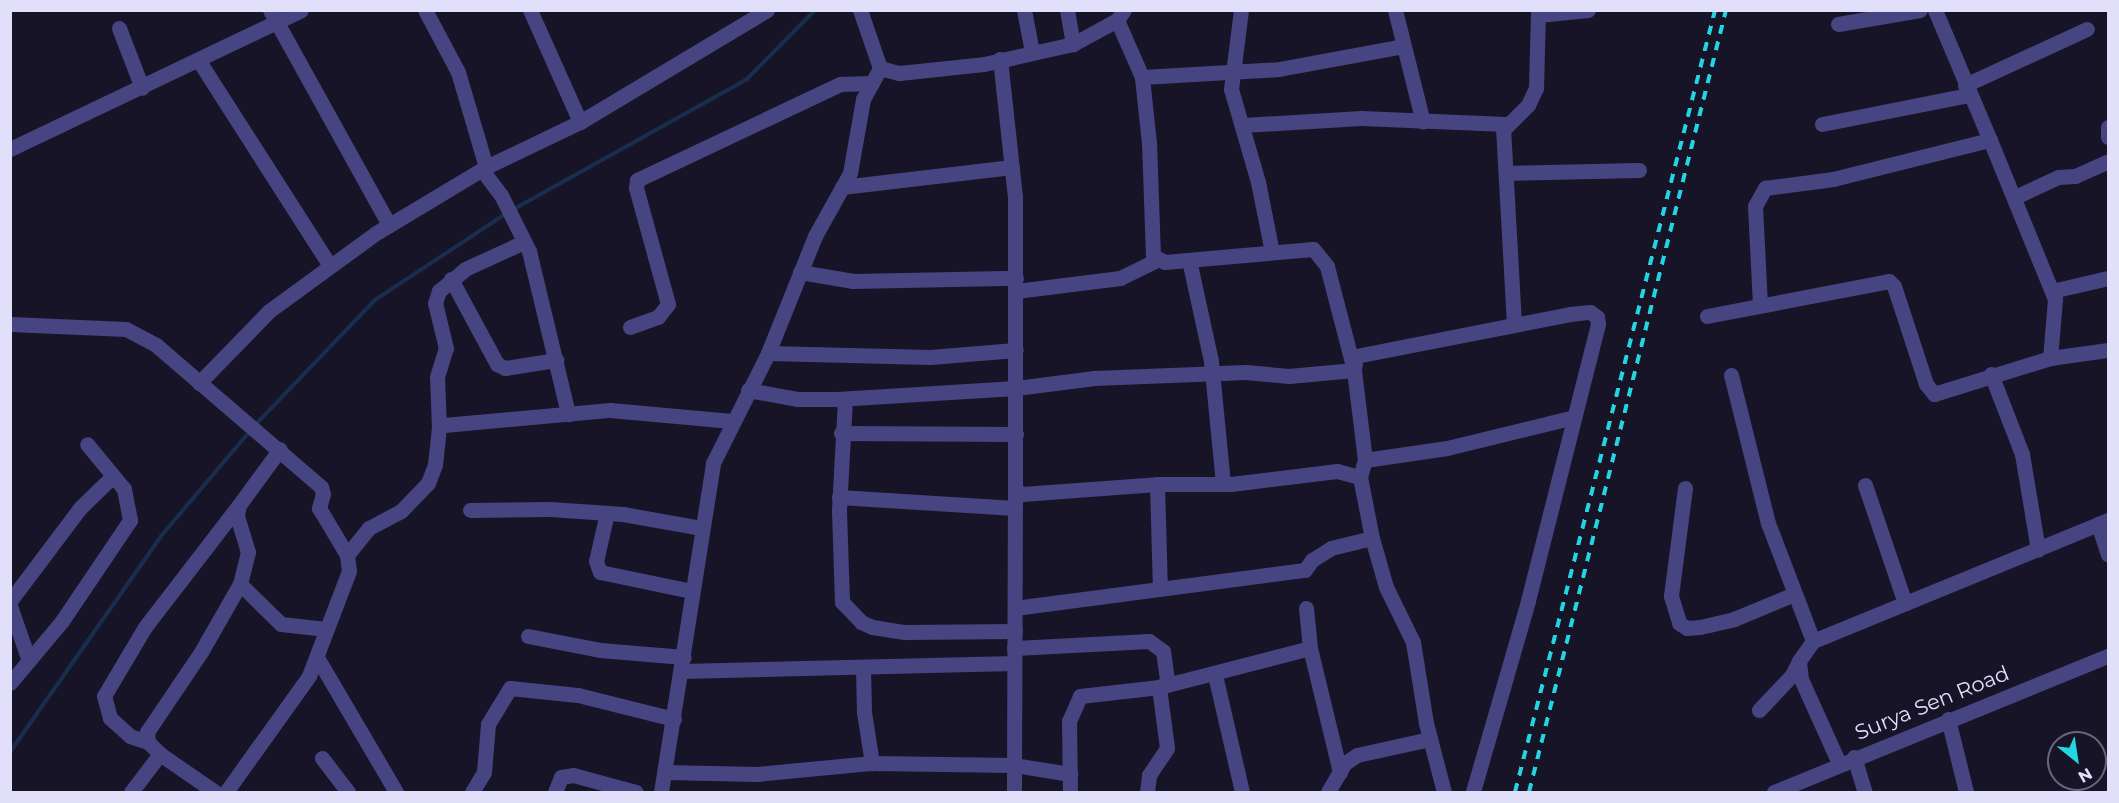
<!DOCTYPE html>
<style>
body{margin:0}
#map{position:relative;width:2119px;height:803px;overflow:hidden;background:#171428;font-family:Montserrat,sans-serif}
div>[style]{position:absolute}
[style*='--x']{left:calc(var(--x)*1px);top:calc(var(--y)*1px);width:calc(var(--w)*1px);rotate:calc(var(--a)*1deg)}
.stream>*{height:4px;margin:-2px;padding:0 2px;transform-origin:2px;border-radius:2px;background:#182e4d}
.minor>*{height:15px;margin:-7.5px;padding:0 7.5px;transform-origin:7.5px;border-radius:7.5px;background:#464581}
.rail>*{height:4px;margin-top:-2px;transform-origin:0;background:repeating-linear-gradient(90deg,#24d4e2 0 9px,transparent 0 17px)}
span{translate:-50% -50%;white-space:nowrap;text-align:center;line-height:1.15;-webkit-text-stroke:6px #171428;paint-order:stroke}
.street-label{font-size:21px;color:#e2dffb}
.frame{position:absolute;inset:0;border:12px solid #e2dffb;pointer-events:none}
.north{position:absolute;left:2047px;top:731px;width:60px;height:60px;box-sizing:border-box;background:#171428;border:2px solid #68657c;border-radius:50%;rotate:150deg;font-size:16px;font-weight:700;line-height:24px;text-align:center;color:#e2dffb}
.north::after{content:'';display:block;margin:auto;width:21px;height:27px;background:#24d4e2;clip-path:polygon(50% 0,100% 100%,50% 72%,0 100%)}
</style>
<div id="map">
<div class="stream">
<i style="--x:514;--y:209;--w:265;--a:-29.1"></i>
<i style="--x:746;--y:80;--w:98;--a:-45.4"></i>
<i style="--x:255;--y:425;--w:173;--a:-46.2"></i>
<i style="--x:375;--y:300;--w:158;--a:-33.4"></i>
<i style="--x:10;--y:752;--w:264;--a:-55"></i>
<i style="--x:161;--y:536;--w:138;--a:-49.7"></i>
</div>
<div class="minor">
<i style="--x:270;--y:10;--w:246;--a:61"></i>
<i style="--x:425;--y:10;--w:70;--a:62"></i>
<i style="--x:458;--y:72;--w:99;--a:73.6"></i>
<i style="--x:530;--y:10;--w:123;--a:65.9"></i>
<i style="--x:860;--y:10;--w:61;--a:71"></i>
<i style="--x:880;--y:68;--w:20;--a:15"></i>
<i style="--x:899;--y:73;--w:85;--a:-6"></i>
<i style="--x:984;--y:64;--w:91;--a:-12.7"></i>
<i style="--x:1073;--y:44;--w:50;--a:-28.6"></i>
<i style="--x:1117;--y:20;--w:12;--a:-55"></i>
<i style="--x:1024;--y:10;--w:43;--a:79.2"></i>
<i style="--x:1067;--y:10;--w:35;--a:80"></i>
<i style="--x:1241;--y:10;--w:80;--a:97.2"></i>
<i style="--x:1231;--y:89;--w:97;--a:73.8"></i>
<i style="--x:1258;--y:182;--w:71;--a:78.7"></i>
<i style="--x:1395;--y:10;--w:115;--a:76"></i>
<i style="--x:1935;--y:10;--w:141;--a:67.1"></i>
<i style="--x:1538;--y:15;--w:50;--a:-5.7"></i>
<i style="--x:1838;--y:24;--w:83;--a:-9.7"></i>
<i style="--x:119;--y:28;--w:64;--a:69"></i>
<i style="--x:1000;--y:59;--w:138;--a:83.8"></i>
<i style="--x:1015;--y:196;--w:293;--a:90"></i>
<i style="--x:1015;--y:489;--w:9;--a:36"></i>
<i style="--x:1022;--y:494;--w:135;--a:-4.2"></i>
<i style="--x:1157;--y:484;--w:74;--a:0"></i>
<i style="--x:1231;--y:484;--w:107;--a:-7"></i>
<i style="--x:1337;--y:471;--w:24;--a:15"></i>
<i style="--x:1360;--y:477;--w:62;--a:78.9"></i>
<i style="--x:1372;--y:538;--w:51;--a:74.1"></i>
<i style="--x:1386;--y:587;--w:61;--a:63.9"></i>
<i style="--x:1413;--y:642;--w:82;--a:80.9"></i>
<i style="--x:1426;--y:723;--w:71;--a:75.4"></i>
<i style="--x:199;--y:61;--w:243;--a:57.4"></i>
<i style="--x:1142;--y:77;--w:137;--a:-3.3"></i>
<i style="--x:1279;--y:69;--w:126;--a:-10.5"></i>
<i style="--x:1965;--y:85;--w:134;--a:-24.7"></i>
<i style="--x:1822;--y:124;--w:150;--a:-11.2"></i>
<i style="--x:1243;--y:125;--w:118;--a:-3.4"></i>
<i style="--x:1361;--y:118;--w:145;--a:2.4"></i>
<i style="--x:2108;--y:127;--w:10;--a:90"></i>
<i style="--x:10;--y:149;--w:322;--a:-25.5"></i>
<i style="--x:482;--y:170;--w:31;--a:53"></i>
<i style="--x:501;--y:195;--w:63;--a:63.4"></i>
<i style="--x:529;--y:251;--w:168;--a:76.5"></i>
<i style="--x:1506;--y:173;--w:133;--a:-1.3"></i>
<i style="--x:842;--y:187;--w:171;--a:-6.7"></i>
<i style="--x:2015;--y:197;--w:47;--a:-24.9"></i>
<i style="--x:2058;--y:177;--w:17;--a:-3"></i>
<i style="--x:2075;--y:176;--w:36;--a:-24"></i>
<i style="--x:1189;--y:260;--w:103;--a:77.7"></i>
<i style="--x:1211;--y:361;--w:123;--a:84.4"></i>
<i style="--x:800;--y:272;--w:54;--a:9.6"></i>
<i style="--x:853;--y:281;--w:163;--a:-1.1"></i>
<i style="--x:451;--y:279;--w:97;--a:61.6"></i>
<i style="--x:497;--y:364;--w:9;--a:27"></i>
<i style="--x:505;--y:368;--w:52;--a:-8.9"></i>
<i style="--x:1016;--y:291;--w:105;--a:-7.1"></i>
<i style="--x:1120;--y:278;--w:41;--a:-25.9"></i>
<i style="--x:2052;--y:291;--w:57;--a:-13.1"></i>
<i style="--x:1760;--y:305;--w:99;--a:-92.9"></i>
<i style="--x:1755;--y:206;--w:21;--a:-61"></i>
<i style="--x:1765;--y:188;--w:69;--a:-7.5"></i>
<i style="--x:1833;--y:179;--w:162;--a:-14"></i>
<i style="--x:1990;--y:140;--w:172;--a:67.8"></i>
<i style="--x:2055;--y:299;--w:59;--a:94.8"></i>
<i style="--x:2050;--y:358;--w:59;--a:-7.9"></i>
<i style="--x:1707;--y:316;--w:185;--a:-10.9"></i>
<i style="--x:1889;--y:281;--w:7;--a:45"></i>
<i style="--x:1894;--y:286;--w:103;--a:71.9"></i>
<i style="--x:1926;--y:384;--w:13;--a:51"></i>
<i style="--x:1934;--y:394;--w:121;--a:-17.2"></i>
<i style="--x:10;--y:324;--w:116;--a:2.5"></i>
<i style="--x:126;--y:329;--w:34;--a:28"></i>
<i style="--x:156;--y:345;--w:218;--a:40.7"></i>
<i style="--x:321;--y:487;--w:7;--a:74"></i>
<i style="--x:323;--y:494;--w:15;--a:106"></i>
<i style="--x:319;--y:508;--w:55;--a:59.2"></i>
<i style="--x:347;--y:555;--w:16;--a:83"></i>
<i style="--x:349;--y:571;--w:112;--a:110.9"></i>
<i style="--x:309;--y:676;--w:143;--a:125.6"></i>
<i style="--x:1514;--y:324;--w:194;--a:-93.2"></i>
<i style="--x:1503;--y:130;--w:35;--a:-45"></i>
<i style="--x:1528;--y:105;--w:19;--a:-65"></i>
<i style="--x:1536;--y:88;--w:78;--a:-88.5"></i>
<i style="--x:630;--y:327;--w:30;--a:-20"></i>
<i style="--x:658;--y:317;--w:16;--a:-52"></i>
<i style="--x:668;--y:304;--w:120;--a:-105.4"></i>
<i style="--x:636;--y:188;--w:8;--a:-83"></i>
<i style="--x:637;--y:180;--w:225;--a:-25.3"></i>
<i style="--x:840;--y:84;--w:32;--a:-2"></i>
<i style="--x:768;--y:353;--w:162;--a:1.4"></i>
<i style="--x:930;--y:357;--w:86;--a:-4.7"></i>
<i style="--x:1991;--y:374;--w:86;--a:68.8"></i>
<i style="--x:2022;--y:454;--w:97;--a:80.5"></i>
<i style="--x:1731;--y:375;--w:153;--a:76"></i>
<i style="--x:1768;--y:523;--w:126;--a:69.1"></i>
<i style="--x:1813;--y:641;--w:308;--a:-22.3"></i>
<i style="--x:199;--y:383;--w:100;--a:-45.8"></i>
<i style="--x:269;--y:311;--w:132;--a:-36.1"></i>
<i style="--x:376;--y:233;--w:128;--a:-31"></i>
<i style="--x:486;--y:167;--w:104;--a:-25.6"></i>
<i style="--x:580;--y:122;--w:218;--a:-30.9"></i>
<i style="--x:748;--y:390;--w:51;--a:10.2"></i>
<i style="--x:798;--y:399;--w:39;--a:0"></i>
<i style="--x:837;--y:399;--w:179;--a:-3.5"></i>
<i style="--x:1016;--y:388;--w:79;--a:-7.3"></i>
<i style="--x:1094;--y:378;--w:152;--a:-2.3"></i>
<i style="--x:1246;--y:372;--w:43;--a:5.3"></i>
<i style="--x:1289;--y:376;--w:65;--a:-5.3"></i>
<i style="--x:1354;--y:370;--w:107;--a:-104.6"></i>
<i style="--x:1327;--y:266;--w:22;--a:-129"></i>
<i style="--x:1313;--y:249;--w:149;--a:175"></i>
<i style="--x:1165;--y:262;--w:13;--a:-153"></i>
<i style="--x:1153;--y:256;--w:113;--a:-92"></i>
<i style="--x:1149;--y:143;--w:66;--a:-96.1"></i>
<i style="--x:1142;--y:77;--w:62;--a:-113.7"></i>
<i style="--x:845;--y:399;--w:112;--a:93.1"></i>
<i style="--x:839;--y:511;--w:91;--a:88.1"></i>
<i style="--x:842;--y:602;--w:28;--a:46"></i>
<i style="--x:861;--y:622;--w:12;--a:24"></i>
<i style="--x:872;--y:627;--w:33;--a:9"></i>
<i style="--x:905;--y:632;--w:110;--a:-0.5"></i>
<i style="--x:439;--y:428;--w:51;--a:-92.2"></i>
<i style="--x:437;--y:377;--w:30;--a:-73"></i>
<i style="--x:446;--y:348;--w:46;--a:-103.7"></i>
<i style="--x:435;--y:303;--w:13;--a:-72"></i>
<i style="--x:439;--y:291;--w:34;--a:-40"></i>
<i style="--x:465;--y:269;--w:65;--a:-24.6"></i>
<i style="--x:841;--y:433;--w:175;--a:0.3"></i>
<i style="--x:1365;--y:460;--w:83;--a:-8.3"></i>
<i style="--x:1447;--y:448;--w:131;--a:-13.7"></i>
<i style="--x:1360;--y:477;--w:18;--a:-74"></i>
<i style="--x:1365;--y:460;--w:91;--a:-97"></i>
<i style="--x:1354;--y:370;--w:14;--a:-82"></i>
<i style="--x:1356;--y:356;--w:218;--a:-11.1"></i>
<i style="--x:1570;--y:314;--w:20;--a:-6"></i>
<i style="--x:1590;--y:312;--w:9;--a:36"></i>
<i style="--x:1597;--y:317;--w:7;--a:82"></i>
<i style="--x:1598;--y:324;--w:286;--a:104.2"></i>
<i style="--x:1528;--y:601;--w:199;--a:106.1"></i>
<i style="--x:1157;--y:484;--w:105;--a:88.4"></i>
<i style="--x:1865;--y:485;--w:125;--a:71.3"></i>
<i style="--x:1685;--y:488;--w:109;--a:97.4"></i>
<i style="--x:1671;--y:596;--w:28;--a:73"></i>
<i style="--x:1679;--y:623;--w:9;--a:32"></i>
<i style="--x:1687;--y:628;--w:13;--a:-4"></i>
<i style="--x:1700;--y:627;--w:35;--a:-13"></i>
<i style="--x:1734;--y:619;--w:63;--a:-22.5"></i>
<i style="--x:1015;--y:489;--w:276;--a:90.2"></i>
<i style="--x:1014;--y:765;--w:57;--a:9.1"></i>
<i style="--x:839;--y:497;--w:176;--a:3.6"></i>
<i style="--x:470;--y:510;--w:80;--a:-0.7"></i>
<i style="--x:550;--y:509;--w:73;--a:3.9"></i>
<i style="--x:623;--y:514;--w:79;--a:10.2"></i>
<i style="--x:607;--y:513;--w:49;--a:102.9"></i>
<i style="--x:596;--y:561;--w:12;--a:70"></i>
<i style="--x:600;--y:572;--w:94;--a:11.7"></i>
<i style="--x:2108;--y:520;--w:11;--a:158"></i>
<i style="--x:2098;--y:524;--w:32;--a:72"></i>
<i style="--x:347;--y:555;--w:35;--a:-51"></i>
<i style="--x:369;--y:528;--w:36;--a:-28"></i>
<i style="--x:401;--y:511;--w:39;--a:-46"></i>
<i style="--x:428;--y:483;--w:19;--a:-69"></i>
<i style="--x:435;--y:465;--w:37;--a:-84"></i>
<i style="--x:439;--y:428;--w:6;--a:-31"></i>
<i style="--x:444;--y:425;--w:167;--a:-5.2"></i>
<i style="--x:610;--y:410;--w:122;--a:5.2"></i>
<i style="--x:240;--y:584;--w:57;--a:44.3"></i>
<i style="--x:281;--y:624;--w:45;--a:6.3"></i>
<i style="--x:10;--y:601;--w:116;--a:-53"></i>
<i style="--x:80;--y:508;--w:46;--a:-44.1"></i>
<i style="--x:10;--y:606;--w:58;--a:70.9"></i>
<i style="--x:1015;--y:608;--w:292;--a:-7.5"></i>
<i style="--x:1305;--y:570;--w:12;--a:-55"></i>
<i style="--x:1312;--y:560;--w:22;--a:-32"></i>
<i style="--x:1331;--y:548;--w:42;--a:-13.7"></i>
<i style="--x:1306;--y:608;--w:40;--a:84.3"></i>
<i style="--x:1310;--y:648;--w:128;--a:76.4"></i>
<i style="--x:528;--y:636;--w:73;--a:11"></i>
<i style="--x:600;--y:650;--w:84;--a:4.8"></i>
<i style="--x:1813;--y:641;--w:24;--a:125"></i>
<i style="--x:1799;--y:661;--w:18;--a:84"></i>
<i style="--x:1801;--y:679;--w:92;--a:65.7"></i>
<i style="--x:1014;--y:648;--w:135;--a:-3"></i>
<i style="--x:1149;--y:641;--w:17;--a:36"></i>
<i style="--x:1163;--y:651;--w:34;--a:82"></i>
<i style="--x:318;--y:659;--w:154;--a:59.6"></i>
<i style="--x:863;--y:668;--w:44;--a:88.7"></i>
<i style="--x:864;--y:712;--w:52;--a:81.1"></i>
<i style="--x:682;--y:671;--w:332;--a:-1.4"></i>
<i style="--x:1215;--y:675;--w:120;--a:77"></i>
<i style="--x:10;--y:683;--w:81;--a:-50"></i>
<i style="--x:62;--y:621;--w:122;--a:-56"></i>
<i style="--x:130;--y:520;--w:32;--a:-101"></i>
<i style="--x:124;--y:489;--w:58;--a:-129.4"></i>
<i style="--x:1759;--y:710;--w:48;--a:-46.7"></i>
<i style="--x:1792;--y:675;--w:16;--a:-63"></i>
<i style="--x:1948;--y:719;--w:75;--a:76.1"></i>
<i style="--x:148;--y:742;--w:19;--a:-162"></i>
<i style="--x:130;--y:736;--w:27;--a:-138"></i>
<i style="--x:110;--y:718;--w:23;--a:-105"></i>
<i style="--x:104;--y:696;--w:80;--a:-59.3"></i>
<i style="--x:145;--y:627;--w:154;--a:-52.4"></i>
<i style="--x:1854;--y:757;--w:37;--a:73"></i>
<i style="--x:322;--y:758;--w:43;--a:52.6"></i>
<i style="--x:665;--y:772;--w:92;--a:1.2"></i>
<i style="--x:757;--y:774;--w:116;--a:-5.5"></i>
<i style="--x:872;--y:763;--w:142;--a:0.8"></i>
<i style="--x:1014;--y:765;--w:27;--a:90"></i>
<i style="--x:131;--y:792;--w:48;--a:-52.7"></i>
<i style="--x:215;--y:792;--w:67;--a:-145.4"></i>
<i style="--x:160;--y:754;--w:17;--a:-135"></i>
<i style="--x:148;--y:742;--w:10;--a:-96"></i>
<i style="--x:147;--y:732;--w:97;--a:-56"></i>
<i style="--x:201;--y:652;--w:78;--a:-60.2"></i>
<i style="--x:240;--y:584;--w:33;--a:-76"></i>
<i style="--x:248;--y:552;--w:39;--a:-107"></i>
<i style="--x:237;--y:515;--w:10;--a:-79"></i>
<i style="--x:239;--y:505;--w:69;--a:-53.8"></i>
<i style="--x:472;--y:792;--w:23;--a:-59"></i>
<i style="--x:484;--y:772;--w:48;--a:-85.2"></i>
<i style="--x:488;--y:724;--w:42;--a:-58.6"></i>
<i style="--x:510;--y:688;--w:68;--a:5.9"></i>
<i style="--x:578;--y:695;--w:99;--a:14"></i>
<i style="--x:555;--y:792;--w:16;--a:-68"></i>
<i style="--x:561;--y:777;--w:12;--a:-9"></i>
<i style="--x:573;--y:775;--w:65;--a:15.1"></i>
<i style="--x:661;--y:792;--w:333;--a:-81"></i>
<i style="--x:713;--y:463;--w:123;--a:-63.4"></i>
<i style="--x:768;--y:353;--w:126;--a:-68.1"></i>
<i style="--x:815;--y:236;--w:72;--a:-60.9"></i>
<i style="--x:850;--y:173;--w:75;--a:-80"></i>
<i style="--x:863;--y:99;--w:35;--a:-61"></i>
<i style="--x:1070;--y:792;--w:71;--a:-90.8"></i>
<i style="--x:1069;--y:721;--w:27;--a:-66"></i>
<i style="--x:1080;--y:696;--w:80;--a:-6.5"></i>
<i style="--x:1159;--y:687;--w:156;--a:-14.5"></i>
<i style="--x:1147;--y:792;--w:17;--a:-83"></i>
<i style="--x:1149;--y:775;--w:32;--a:-56"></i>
<i style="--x:1167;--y:748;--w:62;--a:-97.5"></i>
<i style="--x:1328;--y:792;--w:34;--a:-60"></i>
<i style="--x:1345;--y:763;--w:14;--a:-34"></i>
<i style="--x:1357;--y:755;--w:75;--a:-12.4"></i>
<i style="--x:1774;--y:792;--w:361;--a:-22.2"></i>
</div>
<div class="rail">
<i style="--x:1515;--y:792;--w:807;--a:-75.65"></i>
<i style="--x:1529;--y:792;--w:806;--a:-75.86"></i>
</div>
<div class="street-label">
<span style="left:1932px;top:703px;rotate:-22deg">Surya Sen Road</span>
</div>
<div class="frame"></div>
<div class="north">N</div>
</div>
